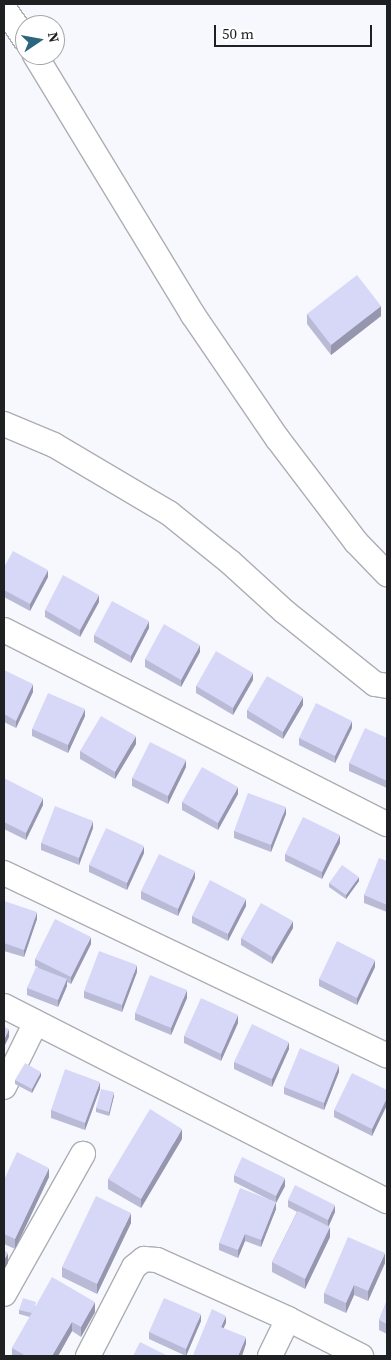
<!DOCTYPE html>
<style>
body{margin:0}
#map{position:relative;width:391px;height:1360px;overflow:hidden;background:#f7f8fe;font-family:"Source Serif 4",serif}
div>[style]{position:absolute}
[style*='--x']{left:calc(var(--x)*1px);top:calc(var(--y)*1px);width:calc(var(--w)*1px);rotate:calc(var(--a)*1deg)}
.roads{filter:drop-shadow(1px 0 #adaeb4) drop-shadow(-1px 0 #adaeb4) drop-shadow(0 1px #adaeb4) drop-shadow(0 -1px #adaeb4)}
.minor>*{height:24px;margin:-12px;padding:0 12px;transform-origin:12px;border-radius:12px;background:#fff}
.wall>*{inset:0;background:#b9bad5}
.shaded-wall>*{inset:0;background:#9697ae}
.building>*{inset:0;background:#d7d8f8}
span{translate:-50% -50%;white-space:nowrap;text-align:center;line-height:1.15;-webkit-text-stroke:4px #fff;paint-order:stroke}
.frame{position:absolute;inset:0;border:5px solid #1f2022;pointer-events:none}
.north{position:absolute;left:15px;top:15px;width:50px;height:50px;box-sizing:border-box;background:#fff;border:1px solid #a5a6a7;border-radius:50%;rotate:78deg;font-size:14px;font-weight:700;line-height:20px;text-align:center;color:#1f2022}
.north::after{content:'';display:block;margin:auto;width:18px;height:22px;background:#2c657e;clip-path:polygon(50% 0,100% 100%,50% 72%,0 100%)}
.scale{position:absolute;left:214px;top:25px;width:158px;height:22px;box-sizing:border-box;border:2px solid #1f2022;border-top:0;padding-left:6px;font-size:15px;line-height:18px;white-space:nowrap;color:#1f2022;-webkit-text-stroke:4px #fff;paint-order:stroke}
</style>
<div id="map">
<div class="roads">
<div class="minor">
<i style="--x:4;--y:8;--w:37;--a:56"></i>
<i style="--x:35;--y:55;--w:304;--a:58.7"></i>
<i style="--x:193;--y:315;--w:149;--a:55.7"></i>
<i style="--x:277;--y:438;--w:131;--a:52.8"></i>
<i style="--x:356;--y:542;--w:45;--a:45.9"></i>
<i style="--x:4;--y:424;--w:54;--a:22.8"></i>
<i style="--x:54;--y:445;--w:134;--a:30.6"></i>
<i style="--x:169;--y:513;--w:78;--a:38.8"></i>
<i style="--x:230;--y:562;--w:74;--a:42.3"></i>
<i style="--x:285;--y:612;--w:115;--a:38.7"></i>
<i style="--x:375;--y:684;--w:12;--a:9"></i>
<i style="--x:4;--y:630;--w:429;--a:26.9"></i>
<i style="--x:4;--y:873;--w:424;--a:25.5"></i>
<i style="--x:4;--y:1006;--w:430;--a:27"></i>
<i style="--x:4;--y:1087;--w:72;--a:-63.8"></i>
<i style="--x:4;--y:1294;--w:161;--a:-60.6"></i>
<i style="--x:88;--y:1356;--w:100;--a:-62.7"></i>
<i style="--x:134;--y:1267;--w:13;--a:-39"></i>
<i style="--x:144;--y:1259;--w:13;--a:4"></i>
<i style="--x:157;--y:1260;--w:144;--a:24.2"></i>
<i style="--x:288;--y:1319;--w:82;--a:26.9"></i>
<i style="--x:270;--y:1356;--w:41;--a:-64.1"></i>
</div>
</div>
<div class="wall">
<i style="clip-path:polygon(307px 314px,381px 316px,331px 355px,307px 324px)"></i>
<i style="clip-path:polygon(4px 567px,48px 577px,30px 611px,4px 597px)"></i>
<i style="clip-path:polygon(99px 602px,80px 637px,45px 617px,45px 610px)"></i>
<i style="clip-path:polygon(149px 628px,131px 663px,94px 642px,94px 635px)"></i>
<i style="clip-path:polygon(200px 652px,181px 687px,145px 667px,145px 659px)"></i>
<i style="clip-path:polygon(4px 670px,33px 692px,16px 728px,4px 722px)"></i>
<i style="clip-path:polygon(253px 680px,233px 715px,196px 693px,196px 686px)"></i>
<i style="clip-path:polygon(303px 705px,283px 739px,247px 718px,247px 710px)"></i>
<i style="clip-path:polygon(85px 716px,68px 753px,32px 736px,32px 729px)"></i>
<i style="clip-path:polygon(352px 728px,335px 763px,299px 745px,299px 738px)"></i>
<i style="clip-path:polygon(387px 738px,387px 788px,349px 771px,349px 763px)"></i>
<i style="clip-path:polygon(136px 744px,115px 779px,80px 759px,80px 751px)"></i>
<i style="clip-path:polygon(186px 767px,168px 804px,132px 786px,132px 778px)"></i>
<i style="clip-path:polygon(4px 779px,43px 805px,26px 840px,4px 829px)"></i>
<i style="clip-path:polygon(238px 794px,218px 830px,182px 810px,182px 802px)"></i>
<i style="clip-path:polygon(286px 814px,271px 852px,234px 838px,234px 831px)"></i>
<i style="clip-path:polygon(93px 828px,79px 865px,41px 850px,41px 843px)"></i>
<i style="clip-path:polygon(340px 843px,322px 879px,285px 861px,285px 854px)"></i>
<i style="clip-path:polygon(144px 853px,127px 890px,89px 872px,89px 865px)"></i>
<i style="clip-path:polygon(387px 861px,387px 912px,364px 903px,364px 895px)"></i>
<i style="clip-path:polygon(195px 878px,178px 916px,141px 899px,141px 891px)"></i>
<i style="clip-path:polygon(359px 881px,346px 899px,329px 887px,329px 883px)"></i>
<i style="clip-path:polygon(4px 901px,37px 919px,24px 957px,4px 951px)"></i>
<i style="clip-path:polygon(246px 906px,228px 941px,192px 923px,192px 916px)"></i>
<i style="clip-path:polygon(293px 928px,272px 964px,241px 945px,241px 938px)"></i>
<i style="clip-path:polygon(91px 944px,71px 984px,67px 982px,67px 986px,58px 1007px,27px 995px,27px 988px,38px 967px,35px 966px,35px 959px)"></i>
<i style="clip-path:polygon(375px 967px,357px 1005px,319px 986px,319px 979px)"></i>
<i style="clip-path:polygon(137px 972px,122px 1012px,84px 998px,84px 991px)"></i>
<i style="clip-path:polygon(187px 998px,171px 1035px,135px 1020px,135px 1013px)"></i>
<i style="clip-path:polygon(238px 1023px,221px 1061px,184px 1043px,184px 1036px)"></i>
<i style="clip-path:polygon(289px 1049px,272px 1087px,234px 1069px,234px 1062px)"></i>
<i style="clip-path:polygon(339px 1072px,324px 1110px,284px 1094px,284px 1087px)"></i>
<i style="clip-path:polygon(41px 1076px,32px 1093px,15px 1084px,15px 1080px)"></i>
<i style="clip-path:polygon(100px 1089px,85px 1130px,51px 1118px,51px 1110px)"></i>
<i style="clip-path:polygon(387px 1090px,387px 1105px,372px 1136px,334px 1117px,334px 1110px)"></i>
<i style="clip-path:polygon(114px 1096px,109px 1116px,96px 1112px,96px 1108px)"></i>
<i style="clip-path:polygon(387px 1132px,387px 1143px,386px 1143px,386px 1135px)"></i>
<i style="clip-path:polygon(182px 1139px,141px 1208px,108px 1189px,108px 1179px)"></i>
<i style="clip-path:polygon(234px 1175px,285px 1186px,276px 1203px,276px 1209px,261px 1247px,245px 1241px,238px 1258px,219px 1250px,219px 1243px,268px 1199px,234px 1182px)"></i>
<i style="clip-path:polygon(49px 1177px,15px 1249px,4px 1244px,4px 1180px)"></i>
<i style="clip-path:polygon(288px 1200px,335px 1212px,329px 1226px,330px 1237px,305px 1289px,272px 1272px,272px 1262px,297px 1212px,288px 1207px)"></i>
<i style="clip-path:polygon(131px 1223px,97px 1294px,62px 1277px,62px 1267px)"></i>
<i style="clip-path:polygon(385px 1263px,368px 1301px,354px 1295px,346px 1313px,324px 1303px,324px 1293px)"></i>
<i style="clip-path:polygon(387px 1300px,387px 1334px,379px 1330px,379px 1320px)"></i>
<i style="clip-path:polygon(36px 1306px,35px 1307px,95px 1312px,81px 1337px,72px 1331px,58px 1356px,12px 1356px,12px 1348px,30px 1317px,19px 1314px,19px 1310px)"></i>
<i style="clip-path:polygon(201px 1321px,186px 1356px,149px 1339px,149px 1332px)"></i>
</div>
<div class="shaded-wall">
<i style="clip-path:polygon(381px 306px,381px 316px,331px 355px,331px 345px)"></i>
<i style="clip-path:polygon(48px 570px,48px 577px,30px 611px,30px 604px)"></i>
<i style="clip-path:polygon(99px 595px,99px 602px,80px 637px,80px 630px)"></i>
<i style="clip-path:polygon(149px 621px,149px 628px,131px 663px,131px 656px)"></i>
<i style="clip-path:polygon(200px 645px,200px 652px,181px 687px,181px 680px)"></i>
<i style="clip-path:polygon(253px 673px,253px 680px,233px 715px,233px 708px)"></i>
<i style="clip-path:polygon(33px 684px,33px 692px,16px 728px,16px 721px)"></i>
<i style="clip-path:polygon(303px 697px,303px 705px,283px 739px,283px 732px)"></i>
<i style="clip-path:polygon(85px 709px,85px 716px,68px 753px,68px 745px)"></i>
<i style="clip-path:polygon(352px 721px,352px 728px,335px 763px,335px 756px)"></i>
<i style="clip-path:polygon(136px 736px,136px 744px,115px 779px,115px 772px)"></i>
<i style="clip-path:polygon(186px 760px,186px 767px,168px 804px,168px 796px)"></i>
<i style="clip-path:polygon(238px 787px,238px 794px,218px 830px,218px 823px)"></i>
<i style="clip-path:polygon(43px 798px,43px 805px,26px 840px,26px 833px)"></i>
<i style="clip-path:polygon(286px 807px,286px 814px,271px 852px,271px 845px)"></i>
<i style="clip-path:polygon(93px 821px,93px 828px,79px 865px,79px 858px)"></i>
<i style="clip-path:polygon(340px 835px,340px 843px,322px 879px,322px 872px)"></i>
<i style="clip-path:polygon(144px 846px,144px 853px,127px 890px,127px 883px)"></i>
<i style="clip-path:polygon(195px 871px,195px 878px,178px 916px,178px 909px)"></i>
<i style="clip-path:polygon(359px 877px,359px 881px,346px 899px,346px 895px)"></i>
<i style="clip-path:polygon(246px 899px,246px 906px,228px 941px,228px 934px)"></i>
<i style="clip-path:polygon(37px 912px,37px 919px,24px 957px,24px 950px)"></i>
<i style="clip-path:polygon(293px 921px,293px 928px,272px 964px,272px 957px)"></i>
<i style="clip-path:polygon(91px 937px,91px 944px,71px 984px,71px 977px)"></i>
<i style="clip-path:polygon(375px 960px,375px 967px,357px 1005px,357px 998px)"></i>
<i style="clip-path:polygon(137px 965px,137px 972px,122px 1012px,122px 1005px)"></i>
<i style="clip-path:polygon(67px 979px,67px 986px,58px 1007px,58px 1000px)"></i>
<i style="clip-path:polygon(187px 990px,187px 998px,171px 1035px,171px 1028px)"></i>
<i style="clip-path:polygon(238px 1015px,238px 1023px,221px 1061px,221px 1054px)"></i>
<i style="clip-path:polygon(9px 1029px,9px 1037px,4px 1047px,4px 1040px)"></i>
<i style="clip-path:polygon(289px 1042px,289px 1049px,272px 1087px,272px 1079px)"></i>
<i style="clip-path:polygon(339px 1065px,339px 1072px,324px 1110px,324px 1103px)"></i>
<i style="clip-path:polygon(41px 1072px,41px 1076px,32px 1093px,32px 1089px)"></i>
<i style="clip-path:polygon(100px 1082px,100px 1089px,85px 1130px,85px 1123px)"></i>
<i style="clip-path:polygon(114px 1092px,114px 1096px,109px 1116px,109px 1112px)"></i>
<i style="clip-path:polygon(387px 1098px,387px 1105px,372px 1136px,372px 1129px)"></i>
<i style="clip-path:polygon(182px 1129px,182px 1139px,141px 1208px,141px 1199px)"></i>
<i style="clip-path:polygon(49px 1168px,49px 1177px,15px 1249px,15px 1239px)"></i>
<i style="clip-path:polygon(285px 1178px,285px 1186px,276px 1203px,276px 1196px)"></i>
<i style="clip-path:polygon(276px 1202px,276px 1209px,261px 1247px,261px 1240px)"></i>
<i style="clip-path:polygon(335px 1205px,335px 1212px,328px 1227px,328px 1220px)"></i>
<i style="clip-path:polygon(131px 1213px,131px 1223px,97px 1294px,97px 1284px)"></i>
<i style="clip-path:polygon(330px 1227px,330px 1237px,305px 1289px,305px 1279px)"></i>
<i style="clip-path:polygon(245px 1234px,245px 1241px,238px 1258px,238px 1250px)"></i>
<i style="clip-path:polygon(8px 1253px,8px 1263px,4px 1270px,4px 1260px)"></i>
<i style="clip-path:polygon(385px 1253px,385px 1263px,368px 1301px,368px 1291px)"></i>
<i style="clip-path:polygon(354px 1285px,354px 1295px,346px 1313px,346px 1303px)"></i>
<i style="clip-path:polygon(95px 1302px,95px 1312px,81px 1337px,81px 1327px)"></i>
<i style="clip-path:polygon(201px 1314px,201px 1321px,186px 1356px,186px 1349px)"></i>
<i style="clip-path:polygon(226px 1316px,226px 1323px,221px 1334px,221px 1327px)"></i>
<i style="clip-path:polygon(72px 1322px,72px 1331px,58px 1356px,52px 1356px)"></i>
<i style="clip-path:polygon(246px 1337px,246px 1344px,242px 1356px,238px 1356px)"></i>
</div>
<div class="building">
<i style="clip-path:polygon(357px 275px,381px 306px,331px 345px,307px 314px)"></i>
<i style="clip-path:polygon(13px 551px,48px 570px,30px 604px,4px 590px,4px 567px)"></i>
<i style="clip-path:polygon(63px 575px,99px 595px,80px 630px,45px 610px)"></i>
<i style="clip-path:polygon(112px 601px,149px 621px,131px 656px,94px 635px)"></i>
<i style="clip-path:polygon(164px 624px,200px 645px,181px 680px,145px 659px)"></i>
<i style="clip-path:polygon(216px 651px,253px 673px,233px 708px,196px 686px)"></i>
<i style="clip-path:polygon(4px 670px,33px 684px,16px 721px,4px 714px)"></i>
<i style="clip-path:polygon(267px 676px,303px 697px,283px 732px,247px 710px)"></i>
<i style="clip-path:polygon(48px 693px,85px 709px,68px 745px,32px 729px)"></i>
<i style="clip-path:polygon(316px 703px,352px 721px,335px 756px,299px 738px)"></i>
<i style="clip-path:polygon(101px 716px,136px 736px,115px 772px,80px 751px)"></i>
<i style="clip-path:polygon(365px 728px,387px 738px,387px 781px,349px 763px)"></i>
<i style="clip-path:polygon(150px 742px,186px 760px,168px 796px,132px 778px)"></i>
<i style="clip-path:polygon(202px 767px,238px 787px,218px 823px,182px 802px)"></i>
<i style="clip-path:polygon(4px 778px,43px 798px,26px 833px,4px 822px)"></i>
<i style="clip-path:polygon(248px 793px,286px 807px,271px 845px,234px 831px)"></i>
<i style="clip-path:polygon(55px 806px,93px 821px,79px 858px,41px 843px)"></i>
<i style="clip-path:polygon(303px 817px,340px 835px,322px 872px,285px 854px)"></i>
<i style="clip-path:polygon(106px 828px,144px 846px,127px 883px,89px 865px)"></i>
<i style="clip-path:polygon(159px 854px,195px 871px,178px 909px,141px 891px)"></i>
<i style="clip-path:polygon(379px 858px,387px 861px,387px 905px,364px 895px)"></i>
<i style="clip-path:polygon(342px 865px,359px 877px,346px 895px,329px 883px)"></i>
<i style="clip-path:polygon(210px 880px,246px 899px,228px 934px,192px 916px)"></i>
<i style="clip-path:polygon(4px 901px,37px 912px,24px 950px,4px 943px)"></i>
<i style="clip-path:polygon(261px 903px,293px 921px,272px 957px,241px 938px)"></i>
<i style="clip-path:polygon(55px 919px,91px 937px,71px 977px,35px 959px)"></i>
<i style="clip-path:polygon(337px 941px,375px 960px,357px 998px,319px 979px)"></i>
<i style="clip-path:polygon(99px 951px,137px 965px,122px 1005px,84px 991px)"></i>
<i style="clip-path:polygon(36px 967px,67px 979px,58px 1000px,27px 988px)"></i>
<i style="clip-path:polygon(150px 975px,187px 990px,171px 1028px,135px 1013px)"></i>
<i style="clip-path:polygon(201px 998px,238px 1015px,221px 1054px,184px 1036px)"></i>
<i style="clip-path:polygon(252px 1024px,289px 1042px,272px 1079px,234px 1062px)"></i>
<i style="clip-path:polygon(4px 1027px,9px 1029px,4px 1040px)"></i>
<i style="clip-path:polygon(300px 1048px,339px 1065px,324px 1103px,284px 1087px)"></i>
<i style="clip-path:polygon(25px 1063px,41px 1072px,32px 1089px,15px 1080px)"></i>
<i style="clip-path:polygon(65px 1069px,100px 1082px,85px 1123px,51px 1110px)"></i>
<i style="clip-path:polygon(352px 1073px,387px 1090px,387px 1098px,372px 1129px,334px 1110px)"></i>
<i style="clip-path:polygon(101px 1089px,114px 1092px,109px 1112px,96px 1108px)"></i>
<i style="clip-path:polygon(150px 1109px,182px 1129px,141px 1199px,108px 1179px)"></i>
<i style="clip-path:polygon(17px 1152px,49px 1168px,15px 1239px,4px 1234px,4px 1180px)"></i>
<i style="clip-path:polygon(242px 1157px,285px 1178px,276px 1196px,234px 1175px)"></i>
<i style="clip-path:polygon(295px 1185px,335px 1205px,328px 1220px,288px 1200px)"></i>
<i style="clip-path:polygon(240px 1188px,276px 1202px,261px 1240px,245px 1234px,238px 1250px,219px 1243px)"></i>
<i style="clip-path:polygon(96px 1196px,131px 1213px,97px 1284px,62px 1267px)"></i>
<i style="clip-path:polygon(298px 1211px,330px 1227px,305px 1279px,272px 1262px)"></i>
<i style="clip-path:polygon(348px 1237px,385px 1253px,368px 1291px,354px 1285px,346px 1303px,324px 1293px)"></i>
<i style="clip-path:polygon(4px 1250px,8px 1253px,4px 1260px)"></i>
<i style="clip-path:polygon(52px 1277px,95px 1302px,81px 1327px,72px 1322px,52px 1356px,26px 1356px,12px 1348px)"></i>
<i style="clip-path:polygon(23px 1298px,36px 1302px,34px 1310px,32px 1313px,19px 1310px)"></i>
<i style="clip-path:polygon(164px 1298px,201px 1314px,186px 1349px,149px 1332px)"></i>
<i style="clip-path:polygon(387px 1300px,387px 1324px,379px 1320px)"></i>
<i style="clip-path:polygon(212px 1309px,226px 1316px,221px 1327px,246px 1337px,238px 1356px,196px 1356px,193px 1355px)"></i>
<i style="clip-path:polygon(140px 1342px,168px 1356px,133px 1356px)"></i>
</div>
<div class="frame"></div>
<div class="north">N</div>
<div class="scale">50 m</div>
</div>
